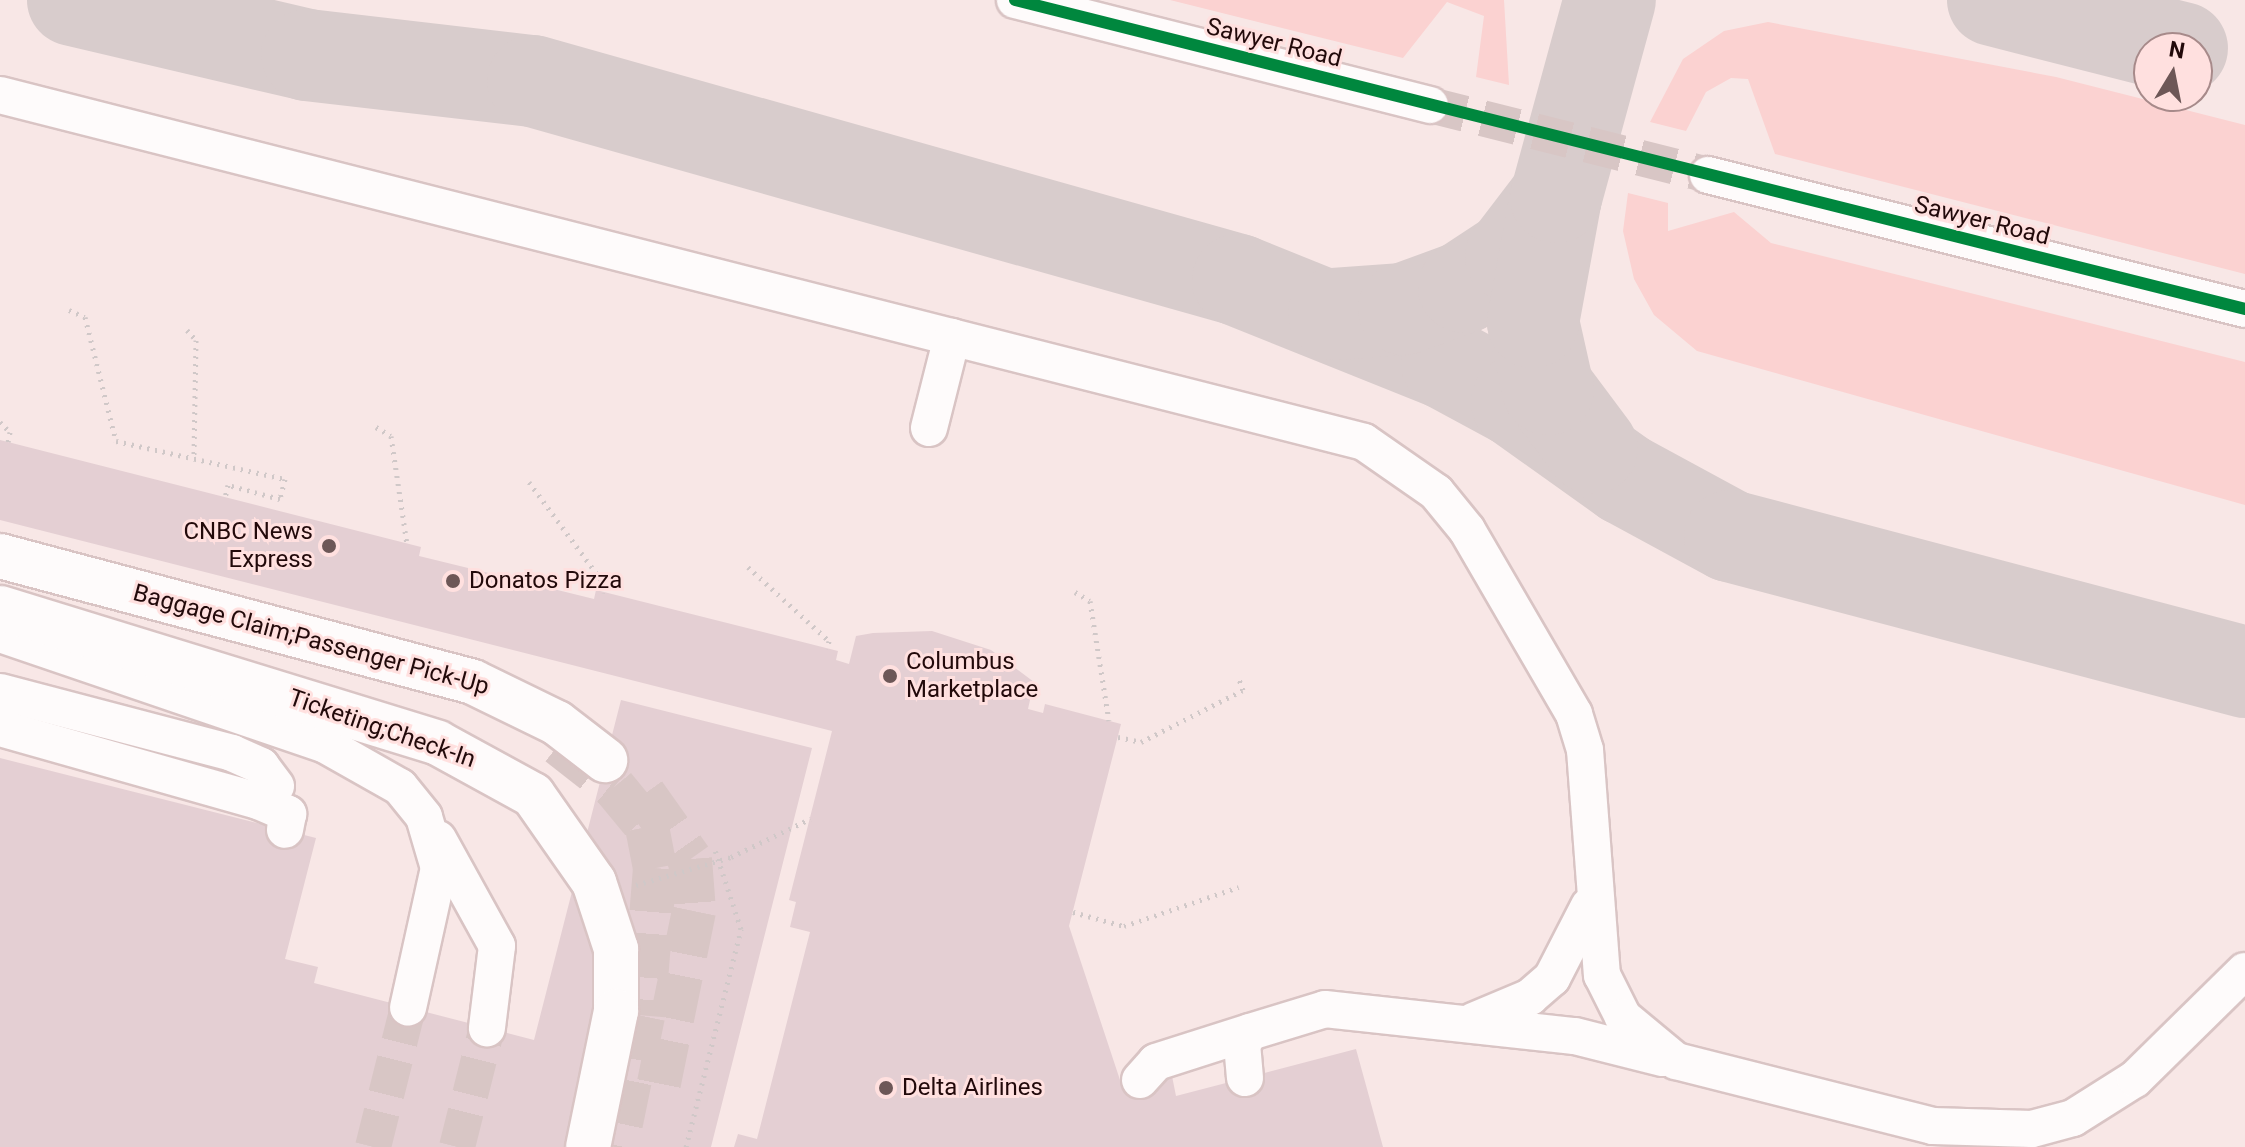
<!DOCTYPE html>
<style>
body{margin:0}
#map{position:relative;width:2245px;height:1147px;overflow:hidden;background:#f8e7e6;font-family:Roboto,sans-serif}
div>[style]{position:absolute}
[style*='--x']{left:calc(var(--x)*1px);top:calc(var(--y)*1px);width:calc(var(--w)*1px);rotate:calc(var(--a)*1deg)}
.green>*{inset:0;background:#fbd2d1}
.taxiway>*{height:92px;margin:-46px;padding:0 46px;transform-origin:46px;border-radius:46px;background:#d8cccc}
.building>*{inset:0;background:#e4cfd3}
.minor-tunnel>*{height:36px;margin-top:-18px;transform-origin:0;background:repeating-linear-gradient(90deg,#d8c6c5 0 36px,transparent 0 54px)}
.major-tunnel>*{height:44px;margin-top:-22px;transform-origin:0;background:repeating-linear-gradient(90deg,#d8c6c5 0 44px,transparent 0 66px)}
.path>*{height:5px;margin-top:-2.5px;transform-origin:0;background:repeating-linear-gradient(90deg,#d0c8c8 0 2px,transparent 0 8px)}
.roads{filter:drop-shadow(2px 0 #d9c4c4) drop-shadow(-2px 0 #d9c4c4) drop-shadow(0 2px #d9c4c4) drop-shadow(0 -2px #d9c4c4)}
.minor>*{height:36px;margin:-18px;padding:0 18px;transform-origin:18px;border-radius:18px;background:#fefbfb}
.major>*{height:44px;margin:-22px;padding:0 22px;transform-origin:22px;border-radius:22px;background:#fefbfb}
.cycleway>*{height:12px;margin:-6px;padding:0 6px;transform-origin:6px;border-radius:6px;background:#00873e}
.dots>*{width:22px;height:22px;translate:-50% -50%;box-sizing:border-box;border:4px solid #ffe0df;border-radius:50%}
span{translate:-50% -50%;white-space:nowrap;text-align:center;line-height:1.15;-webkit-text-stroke:6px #ffe0df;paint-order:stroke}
.street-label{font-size:24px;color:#22090a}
.poi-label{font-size:24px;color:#22090a}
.right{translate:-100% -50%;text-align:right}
.left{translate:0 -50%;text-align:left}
.north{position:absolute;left:2133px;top:32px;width:80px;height:80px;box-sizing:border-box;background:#ffe0df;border:2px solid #a78a8a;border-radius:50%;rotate:10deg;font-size:22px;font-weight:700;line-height:32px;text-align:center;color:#22090a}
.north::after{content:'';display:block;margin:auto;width:28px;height:36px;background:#6d5757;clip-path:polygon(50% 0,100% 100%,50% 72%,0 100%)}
</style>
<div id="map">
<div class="green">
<i style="clip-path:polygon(1170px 0,1504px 0,1509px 85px,1476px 77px,1484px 16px,1447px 2px,1403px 58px)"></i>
<i style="clip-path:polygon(1768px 22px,2056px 77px,2245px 125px,2245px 274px,1775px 154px,1748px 79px,1731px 78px,1706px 92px,1686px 131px,1650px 122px,1683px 59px,1724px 31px)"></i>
<i style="clip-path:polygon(1628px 193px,1668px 203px,1668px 231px,1734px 212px,1771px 243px,2245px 362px,2245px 505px,1697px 351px,1654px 315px,1634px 279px,1623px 231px)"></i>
</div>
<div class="taxiway">
<i style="--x:73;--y:0;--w:240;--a:13.2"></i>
<i style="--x:307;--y:55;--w:227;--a:6.6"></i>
<i style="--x:533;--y:81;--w:733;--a:15.76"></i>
<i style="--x:1238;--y:280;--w:225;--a:21.9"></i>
<i style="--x:1447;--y:364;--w:80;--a:28.5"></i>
<i style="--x:1517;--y:402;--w:133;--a:35.5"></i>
<i style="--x:1625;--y:479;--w:119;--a:28.5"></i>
<i style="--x:1730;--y:536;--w:533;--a:14.79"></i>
<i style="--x:1993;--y:0;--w:195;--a:14.3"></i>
<i style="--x:1334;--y:314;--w:70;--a:-4.1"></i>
<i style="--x:1404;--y:309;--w:64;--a:-20.1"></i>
<i style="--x:1464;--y:287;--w:56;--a:-33.4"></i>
<i style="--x:1511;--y:256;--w:74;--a:-52.7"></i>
<i style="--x:1592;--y:448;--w:74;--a:-126.7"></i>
<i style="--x:1548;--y:389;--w:69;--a:-102.6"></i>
<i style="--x:1533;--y:322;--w:127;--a:-79.6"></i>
<i style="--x:1556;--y:197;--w:204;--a:-74.7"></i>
</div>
<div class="building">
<i style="clip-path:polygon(0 440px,421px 547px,419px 556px,594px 599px,596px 590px,838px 651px,836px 660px,849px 664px,856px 636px,873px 633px,932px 631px,991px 650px,1034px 682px,1028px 709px,1043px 713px,1045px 704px,1121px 724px,1069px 926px,1121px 1083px,1172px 1076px,1176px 1096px,1356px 1049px,1383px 1147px,734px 1147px,738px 1134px,757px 1139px,810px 932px,790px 927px,796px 902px,789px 900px,832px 731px,0 520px)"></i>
<i style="clip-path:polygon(621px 700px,812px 748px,711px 1147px,0 1147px,0 758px,316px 838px,285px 959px,318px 967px,314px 983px,534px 1040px)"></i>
</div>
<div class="minor-tunnel">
<i style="--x:1430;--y:105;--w:287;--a:14.1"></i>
<i style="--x:373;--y:1147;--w:143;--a:-75.9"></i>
<i style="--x:457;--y:1147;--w:123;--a:-75.9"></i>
</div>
<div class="major-tunnel">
<i style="--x:559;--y:744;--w:70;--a:38"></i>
<i style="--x:614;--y:787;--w:52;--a:50.5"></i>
<i style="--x:647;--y:827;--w:42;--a:79"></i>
<i style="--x:655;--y:868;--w:148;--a:94.6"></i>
<i style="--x:643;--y:1016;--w:134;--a:101.6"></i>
<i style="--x:644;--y:794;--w:80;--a:54.7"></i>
<i style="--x:690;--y:859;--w:52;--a:85.6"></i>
<i style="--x:694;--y:911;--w:191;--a:101.5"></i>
</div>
<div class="path">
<i style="--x:69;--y:310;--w:17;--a:24"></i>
<i style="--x:85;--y:317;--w:128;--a:76"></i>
<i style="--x:116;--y:441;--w:173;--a:12.7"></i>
<i style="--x:285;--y:479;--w:21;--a:104"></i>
<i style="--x:280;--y:499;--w:54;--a:-164.9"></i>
<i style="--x:228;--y:485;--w:13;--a:103"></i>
<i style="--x:187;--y:330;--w:13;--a:48"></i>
<i style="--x:196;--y:340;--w:116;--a:91"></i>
<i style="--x:0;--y:422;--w:14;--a:45"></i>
<i style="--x:10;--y:432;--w:10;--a:101"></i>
<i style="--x:376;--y:427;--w:17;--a:31"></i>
<i style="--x:391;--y:436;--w:109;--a:81.6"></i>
<i style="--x:529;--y:482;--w:128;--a:53.6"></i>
<i style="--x:605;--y:585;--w:8;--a:97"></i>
<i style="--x:748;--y:567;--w:110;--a:42.4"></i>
<i style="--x:829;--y:641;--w:8;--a:104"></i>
<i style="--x:1075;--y:592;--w:17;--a:31"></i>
<i style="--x:1090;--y:601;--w:121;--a:81"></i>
<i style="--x:1118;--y:737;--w:24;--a:12"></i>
<i style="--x:1141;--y:742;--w:114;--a:-27"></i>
<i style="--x:1243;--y:690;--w:15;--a:-110"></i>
<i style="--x:636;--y:885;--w:99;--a:-16.4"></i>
<i style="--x:731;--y:857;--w:88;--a:-25.7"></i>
<i style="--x:1073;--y:912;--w:53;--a:15.4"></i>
<i style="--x:1124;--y:926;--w:121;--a:-18.7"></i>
<i style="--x:686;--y:1147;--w:225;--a:-75.8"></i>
<i style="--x:741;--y:929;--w:86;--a:-108.2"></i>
</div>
<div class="roads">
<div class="minor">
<i style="--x:1015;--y:0;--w:428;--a:14.2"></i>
<i style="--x:0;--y:95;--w:1407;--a:14.27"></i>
<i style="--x:1364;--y:442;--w:88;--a:34.8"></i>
<i style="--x:1436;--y:492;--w:49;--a:50.8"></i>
<i style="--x:1467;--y:530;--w:213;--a:59.8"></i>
<i style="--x:1574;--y:714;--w:38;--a:73"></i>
<i style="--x:1585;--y:750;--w:226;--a:85.7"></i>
<i style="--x:1602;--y:975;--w:47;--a:63.4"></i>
<i style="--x:1623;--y:1017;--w:69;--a:39.7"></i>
<i style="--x:1676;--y:1061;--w:265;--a:14.2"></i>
<i style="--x:1933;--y:1126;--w:99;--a:1.7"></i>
<i style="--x:2032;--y:1129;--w:42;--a:-15"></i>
<i style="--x:2073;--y:1118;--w:73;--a:-32.2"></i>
<i style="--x:2135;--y:1079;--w:154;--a:-44.5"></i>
<i style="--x:1708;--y:175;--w:553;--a:14.01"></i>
<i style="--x:929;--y:428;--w:94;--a:-75.8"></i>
<i style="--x:0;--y:634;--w:342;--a:18.8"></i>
<i style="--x:324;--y:744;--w:87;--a:29.5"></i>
<i style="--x:400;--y:787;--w:38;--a:51"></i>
<i style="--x:424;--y:817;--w:53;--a:73.6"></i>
<i style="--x:439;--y:868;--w:143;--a:102.5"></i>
<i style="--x:0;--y:692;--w:240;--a:14.7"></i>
<i style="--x:232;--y:753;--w:32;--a:24"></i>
<i style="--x:261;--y:766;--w:25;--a:53"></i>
<i style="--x:0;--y:728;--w:268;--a:15.8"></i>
<i style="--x:258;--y:801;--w:33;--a:23"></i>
<i style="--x:288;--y:814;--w:16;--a:101"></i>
<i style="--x:438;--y:839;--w:122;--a:61.1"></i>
<i style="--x:497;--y:946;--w:83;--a:97"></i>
<i style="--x:1473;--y:1021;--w:62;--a:-22.8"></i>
<i style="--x:1530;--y:997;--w:29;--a:-41"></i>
<i style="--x:1552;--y:978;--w:81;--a:-62.8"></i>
<i style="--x:1245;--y:1078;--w:34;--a:-95"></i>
<i style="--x:1242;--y:1044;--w:14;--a:-56"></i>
<i style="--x:1250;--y:1032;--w:78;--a:-17"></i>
<i style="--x:1325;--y:1009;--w:251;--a:6.2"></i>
<i style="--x:1575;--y:1036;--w:90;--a:14.2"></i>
<i style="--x:1140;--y:1080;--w:24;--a:-48"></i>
<i style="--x:1156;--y:1062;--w:99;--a:-17.7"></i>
</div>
<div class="major">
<i style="--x:0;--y:556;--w:489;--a:14.9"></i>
<i style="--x:473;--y:682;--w:93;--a:26"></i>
<i style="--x:557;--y:723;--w:61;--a:37.6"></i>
<i style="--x:0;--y:608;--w:458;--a:17.1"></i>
<i style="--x:438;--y:743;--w:108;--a:28.7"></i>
<i style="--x:533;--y:795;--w:106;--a:55"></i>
<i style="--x:594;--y:882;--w:71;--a:71.8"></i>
<i style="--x:616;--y:949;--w:62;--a:90"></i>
<i style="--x:616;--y:1011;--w:139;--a:101.6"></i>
</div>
</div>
<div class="cycleway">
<i style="--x:1015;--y:0;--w:1268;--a:14.1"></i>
</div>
<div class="dots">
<i style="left:329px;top:546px;background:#6d5757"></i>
<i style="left:453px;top:581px;background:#6d5757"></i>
<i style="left:890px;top:676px;background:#6d5757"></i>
<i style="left:886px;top:1088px;background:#6d5757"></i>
</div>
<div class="street-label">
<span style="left:1274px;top:43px;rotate:14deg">Sawyer Road</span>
<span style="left:1982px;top:221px;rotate:14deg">Sawyer Road</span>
<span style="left:311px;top:640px;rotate:15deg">Baggage Claim;Passenger Pick-Up</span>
<span style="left:382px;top:729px;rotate:19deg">Ticketing;Check-In</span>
</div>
<div class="poi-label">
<span class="right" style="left:313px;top:546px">CNBC News<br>Express</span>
<span class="left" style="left:469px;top:581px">Donatos Pizza</span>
<span class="left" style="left:906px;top:676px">Columbus<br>Marketplace</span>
<span class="left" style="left:902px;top:1088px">Delta Airlines</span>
</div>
<div class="north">N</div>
</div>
